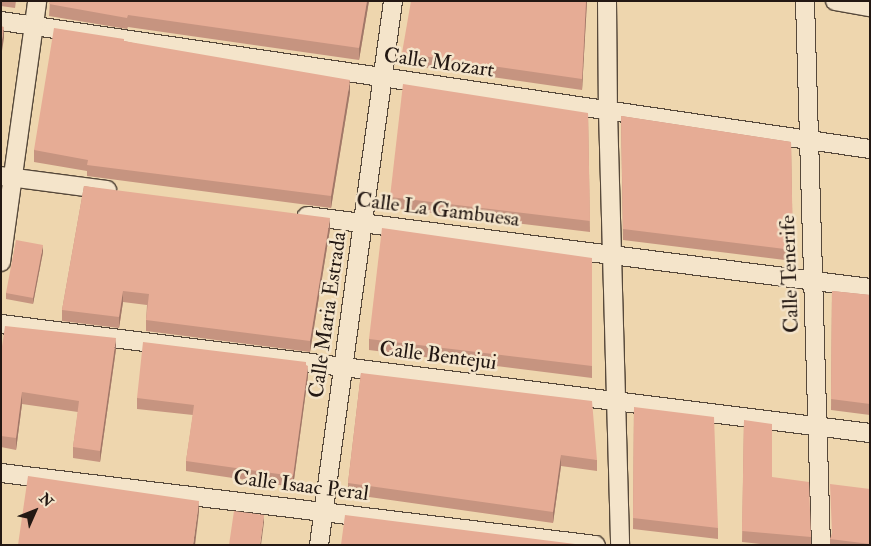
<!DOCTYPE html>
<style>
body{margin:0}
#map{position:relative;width:871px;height:546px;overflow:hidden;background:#eed6ae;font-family:"IM FELL Double Pica",serif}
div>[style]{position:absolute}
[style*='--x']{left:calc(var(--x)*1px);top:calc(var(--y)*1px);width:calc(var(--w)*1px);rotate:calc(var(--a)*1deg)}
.roads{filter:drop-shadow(1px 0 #56483a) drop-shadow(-1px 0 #56483a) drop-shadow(0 1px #56483a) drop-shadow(0 -1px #56483a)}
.street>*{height:18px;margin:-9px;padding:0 9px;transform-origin:9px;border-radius:9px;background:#f4e4ca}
.wall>*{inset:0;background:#c69480}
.shaded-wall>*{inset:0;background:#a17868}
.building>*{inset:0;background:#e6ac95}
span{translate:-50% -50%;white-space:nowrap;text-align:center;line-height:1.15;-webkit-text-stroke:5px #f4e4ca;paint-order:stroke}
.street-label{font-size:21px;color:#231813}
.frame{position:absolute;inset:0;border:2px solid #231813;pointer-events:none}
.north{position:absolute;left:10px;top:486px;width:50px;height:50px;-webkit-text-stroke:4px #f4e4ca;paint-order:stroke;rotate:46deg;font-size:14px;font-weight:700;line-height:20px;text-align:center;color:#231813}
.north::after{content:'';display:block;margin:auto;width:18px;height:22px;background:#231813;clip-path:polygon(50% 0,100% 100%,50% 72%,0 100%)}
</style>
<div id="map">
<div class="roads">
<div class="street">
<i style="--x:607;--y:1;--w:110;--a:89.5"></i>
<i style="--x:608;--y:111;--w:434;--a:88.4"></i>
<i style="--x:805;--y:1;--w:544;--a:88.32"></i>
<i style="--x:835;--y:1;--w:36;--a:10"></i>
<i style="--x:1;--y:21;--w:878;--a:8.38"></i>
<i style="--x:1;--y:176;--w:107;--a:7.5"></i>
<i style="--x:307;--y:216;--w:568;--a:7.29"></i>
<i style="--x:1;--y:262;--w:263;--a:-82.1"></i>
<i style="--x:1;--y:324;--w:876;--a:7.15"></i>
<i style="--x:1;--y:473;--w:599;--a:6.9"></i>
<i style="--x:319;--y:545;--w:549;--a:-82.25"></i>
</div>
</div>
<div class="wall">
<i style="clip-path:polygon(1px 1px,16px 1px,15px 8px,1px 6px)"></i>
<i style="clip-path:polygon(50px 1px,369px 1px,359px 60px,128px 27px,127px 29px,49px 16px)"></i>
<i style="clip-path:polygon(587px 1px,582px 90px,402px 64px,402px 53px)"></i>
<i style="clip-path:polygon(124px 41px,350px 92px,331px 208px,87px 176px,87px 171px,34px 162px,34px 150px)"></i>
<i style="clip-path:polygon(588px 113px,590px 232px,390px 208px,390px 197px)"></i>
<i style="clip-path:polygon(621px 116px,791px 142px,793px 261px,623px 240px)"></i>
<i style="clip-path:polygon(84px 186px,330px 229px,310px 352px,146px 331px,146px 320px,147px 305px,123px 302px,119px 328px,62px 321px,62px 310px)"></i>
<i style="clip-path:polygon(43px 252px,33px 304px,6px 299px,6px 293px)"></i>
<i style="clip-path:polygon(592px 258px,592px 378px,369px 350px,369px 339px)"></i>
<i style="clip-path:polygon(832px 291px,870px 295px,870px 415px,831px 410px)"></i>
<i style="clip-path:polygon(116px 349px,100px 462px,73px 458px,73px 447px,78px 412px,22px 404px,16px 450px,1px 447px,1px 353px)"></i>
<i style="clip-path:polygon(306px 365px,308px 376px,293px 487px,186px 471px,186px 461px,193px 415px,137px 409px,137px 398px)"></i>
<i style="clip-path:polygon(361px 373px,597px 460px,597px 471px,561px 466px,553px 523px,348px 494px,348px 483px)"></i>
<i style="clip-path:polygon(634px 407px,718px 528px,718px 539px,633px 529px)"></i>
<i style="clip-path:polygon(744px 420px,772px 477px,811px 537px,811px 545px,770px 545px,742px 542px)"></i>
<i style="clip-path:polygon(870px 489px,870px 545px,830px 545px,830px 539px)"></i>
</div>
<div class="shaded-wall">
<i style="clip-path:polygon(367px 1px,369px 1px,359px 60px,359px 48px)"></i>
<i style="clip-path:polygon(586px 1px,587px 1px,582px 90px,582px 79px)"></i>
<i style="clip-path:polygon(4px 27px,4px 38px,1px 57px,1px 46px)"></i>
<i style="clip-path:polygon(350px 80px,350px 92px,331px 208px,331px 196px)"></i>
<i style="clip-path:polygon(330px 218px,330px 229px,310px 352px,310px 341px)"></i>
<i style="clip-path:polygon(43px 245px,43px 252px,33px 304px,33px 298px)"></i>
<i style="clip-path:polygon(123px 291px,123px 302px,119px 328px,119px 317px)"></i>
<i style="clip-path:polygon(116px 338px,116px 349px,100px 462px,100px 451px)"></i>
<i style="clip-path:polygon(308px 366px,308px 376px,293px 487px,293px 476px)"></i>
<i style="clip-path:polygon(22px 392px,22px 404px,16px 450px,16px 438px)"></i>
<i style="clip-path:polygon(561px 455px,561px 466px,553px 523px,553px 512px)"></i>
<i style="clip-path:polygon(199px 501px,199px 512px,195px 545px,193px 545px)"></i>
<i style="clip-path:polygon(264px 515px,264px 522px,261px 545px,260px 545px)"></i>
</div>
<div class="building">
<i style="clip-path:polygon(50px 1px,367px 1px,359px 48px,128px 15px,127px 18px,49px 4px)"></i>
<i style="clip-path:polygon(411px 1px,586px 1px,582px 79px,402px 53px)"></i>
<i style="clip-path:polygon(1px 26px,4px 27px,1px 46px)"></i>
<i style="clip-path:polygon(54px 28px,124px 39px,124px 41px,350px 80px,331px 196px,87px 165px,88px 160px,34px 150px)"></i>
<i style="clip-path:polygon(403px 84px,588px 113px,590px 221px,390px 197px)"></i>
<i style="clip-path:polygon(621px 116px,791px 142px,793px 250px,623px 229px)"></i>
<i style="clip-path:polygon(84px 186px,330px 218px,310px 341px,146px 320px,149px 294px,123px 291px,119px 317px,62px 310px)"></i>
<i style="clip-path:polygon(382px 228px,592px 258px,592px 366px,369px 339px)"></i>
<i style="clip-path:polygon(16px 240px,43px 245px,33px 298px,6px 293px)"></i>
<i style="clip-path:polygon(832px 291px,870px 295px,870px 404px,831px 399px)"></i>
<i style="clip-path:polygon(5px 326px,116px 338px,100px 451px,73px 447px,79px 401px,22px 392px,16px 438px,1px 436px,1px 353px)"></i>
<i style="clip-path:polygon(143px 342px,306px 362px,306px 365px,308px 366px,293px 476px,186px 461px,194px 405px,137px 398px)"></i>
<i style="clip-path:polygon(361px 373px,592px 401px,597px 460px,561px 455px,553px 512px,348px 483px)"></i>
<i style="clip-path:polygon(634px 407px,714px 417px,718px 528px,633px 518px)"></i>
<i style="clip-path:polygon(744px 420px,772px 424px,772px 477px,809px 482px,811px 537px,742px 531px)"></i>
<i style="clip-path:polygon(28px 476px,199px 501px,193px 545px,18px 545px)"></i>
<i style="clip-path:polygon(830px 484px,870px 489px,870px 544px,830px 539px,832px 533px)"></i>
<i style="clip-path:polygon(234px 511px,264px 515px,260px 545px,229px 545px)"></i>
<i style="clip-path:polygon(345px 515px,575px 544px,575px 545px,341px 545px)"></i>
</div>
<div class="street-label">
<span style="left:439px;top:63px;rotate:8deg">Calle Mozart</span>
<span style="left:438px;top:210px;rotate:7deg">Calle La Gambuesa</span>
<span style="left:790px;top:274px;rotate:-92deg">Calle Tenerife</span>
<span style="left:328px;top:315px;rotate:-82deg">Calle Maria Estrada</span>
<span style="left:438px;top:356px;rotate:7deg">Calle Bentejui</span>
<span style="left:301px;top:486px;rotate:7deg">Calle Isaac Peral</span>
</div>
<div class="frame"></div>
<div class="north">N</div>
</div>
